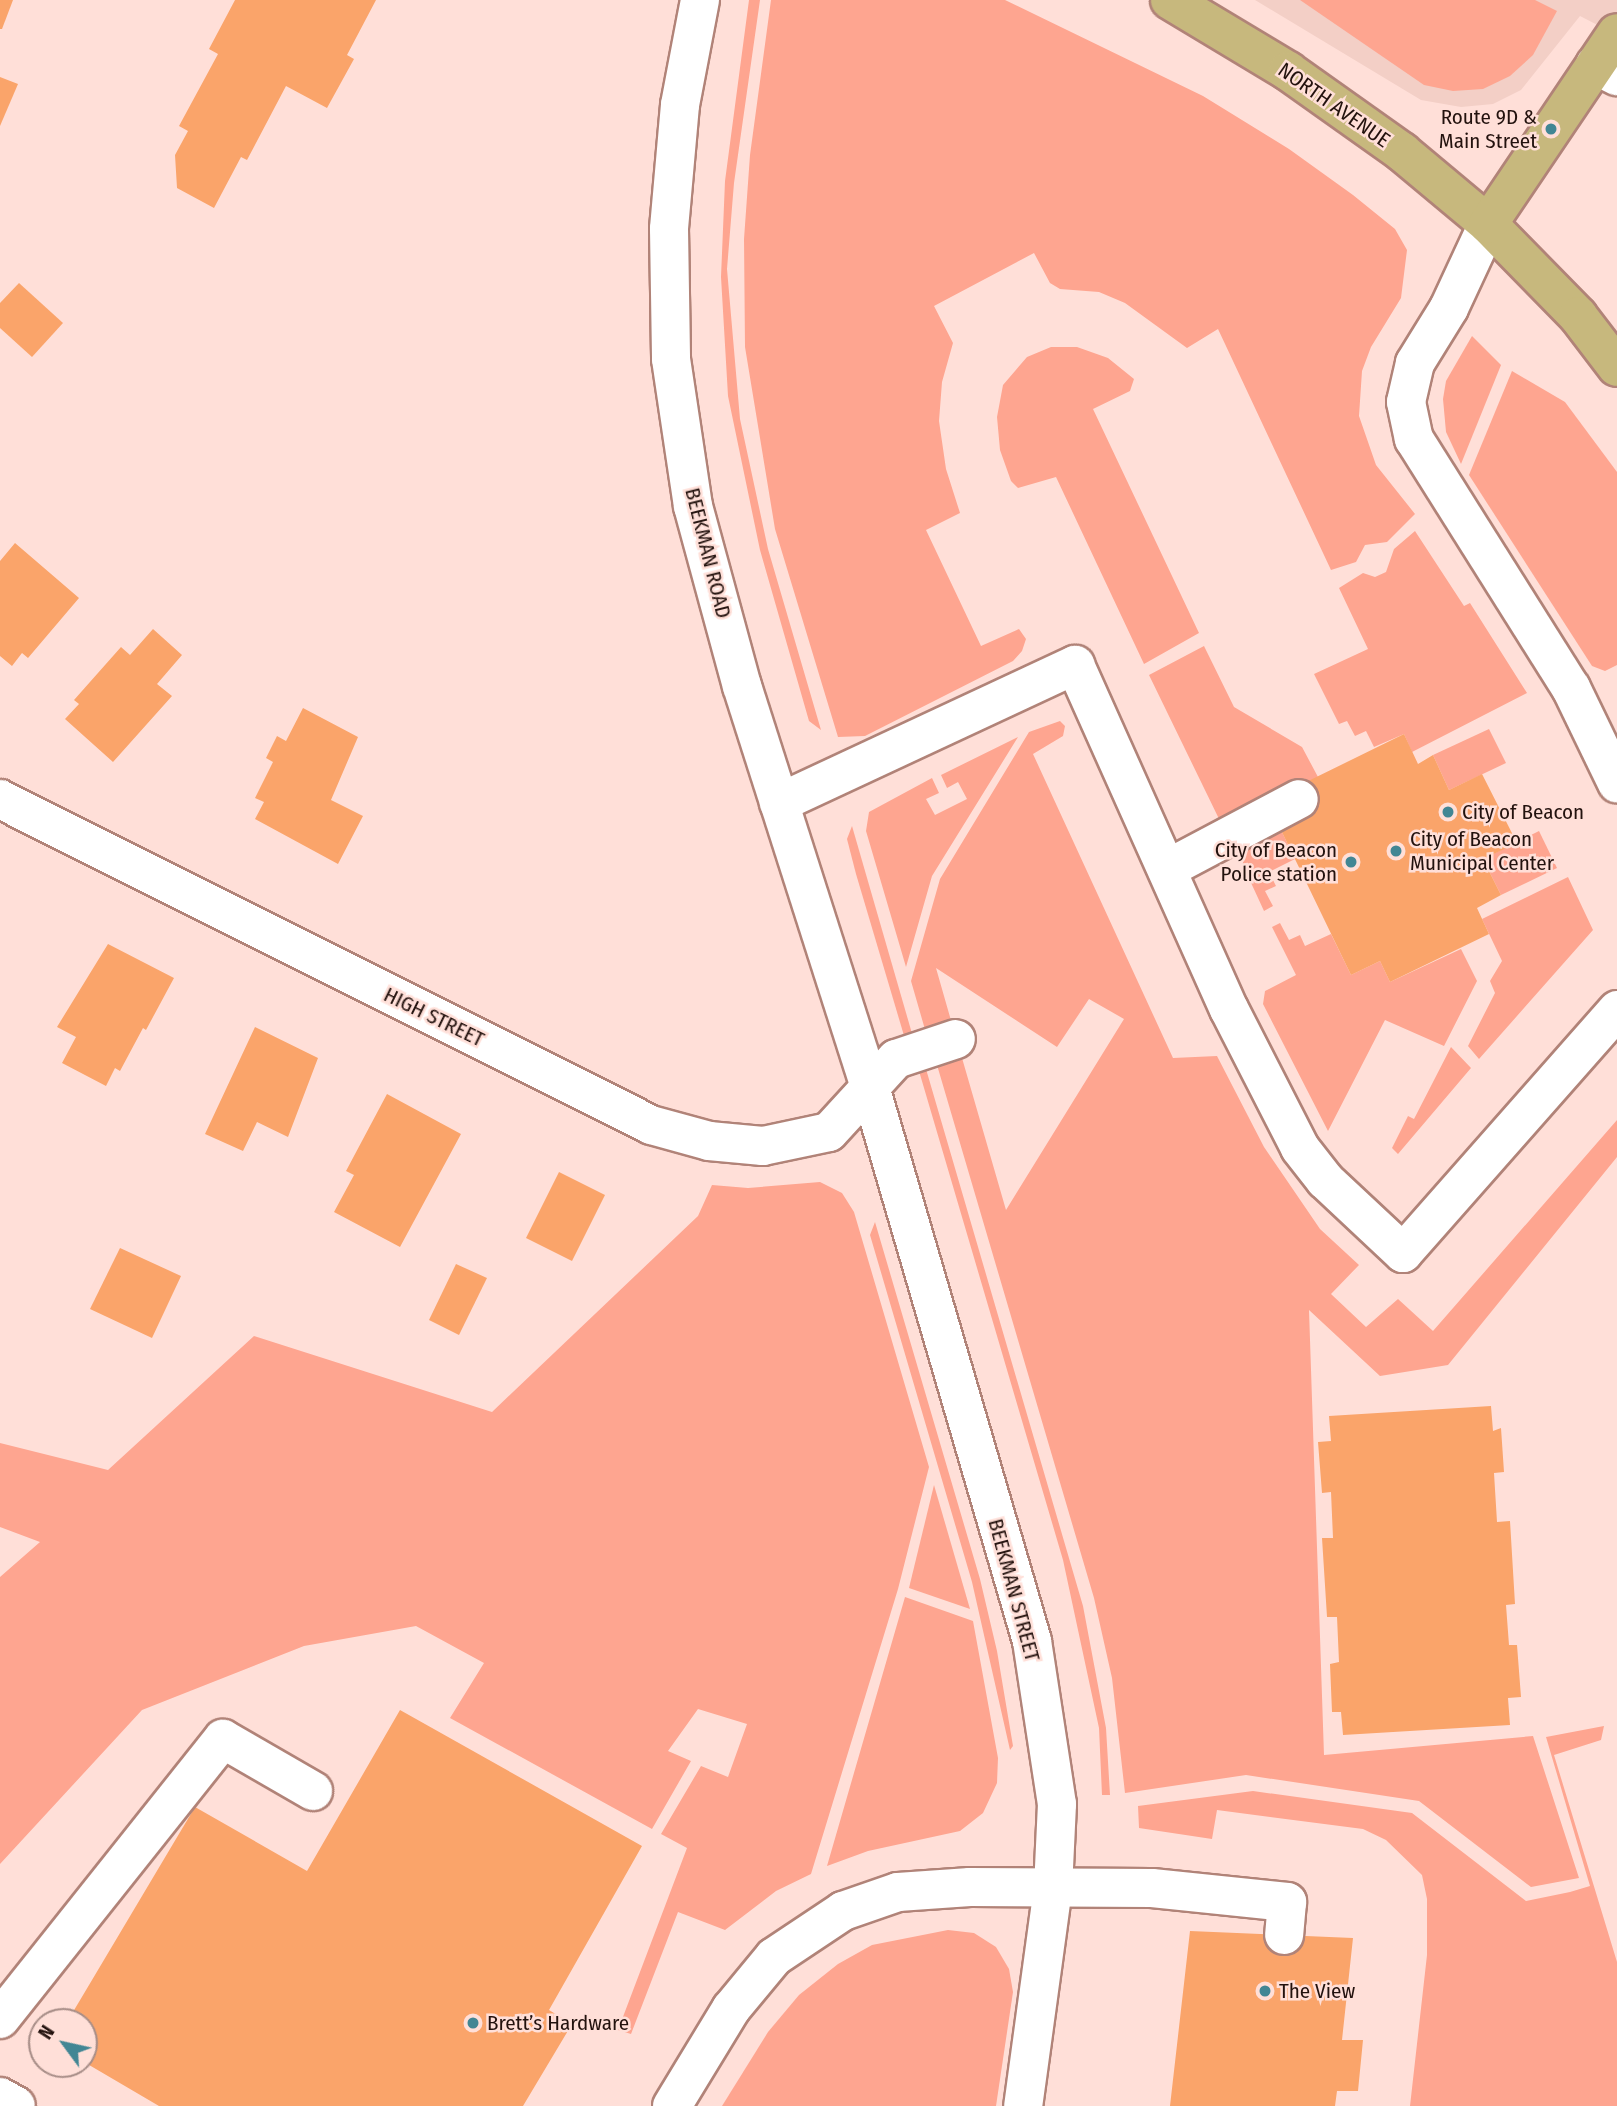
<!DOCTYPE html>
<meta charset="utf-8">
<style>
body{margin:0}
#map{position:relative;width:1617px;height:2106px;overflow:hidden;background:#ffdfd8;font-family:"Fira Sans Condensed",sans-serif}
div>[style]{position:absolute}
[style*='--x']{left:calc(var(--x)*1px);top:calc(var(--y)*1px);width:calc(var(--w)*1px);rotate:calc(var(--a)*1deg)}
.built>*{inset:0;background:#f3cfc6}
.green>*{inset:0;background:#fea590}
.building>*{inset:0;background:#faa46a}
.roads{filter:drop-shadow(2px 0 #b18378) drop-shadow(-2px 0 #b18378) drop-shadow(0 2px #b18378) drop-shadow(0 -2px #b18378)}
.minor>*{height:38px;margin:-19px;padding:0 19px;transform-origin:19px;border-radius:19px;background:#fff}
.major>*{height:38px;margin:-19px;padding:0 19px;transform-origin:19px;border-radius:19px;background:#c7b87d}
.dots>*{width:19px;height:19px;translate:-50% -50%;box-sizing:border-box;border:4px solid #ffdfd8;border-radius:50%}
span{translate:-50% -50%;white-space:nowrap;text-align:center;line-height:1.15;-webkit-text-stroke:5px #ffdfd8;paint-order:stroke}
.street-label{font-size:21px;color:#23120e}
.poi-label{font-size:21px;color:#23120e}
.right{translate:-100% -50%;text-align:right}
.left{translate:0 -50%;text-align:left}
.north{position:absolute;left:28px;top:2008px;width:70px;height:70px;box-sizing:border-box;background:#ffdfd8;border:2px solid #a78d87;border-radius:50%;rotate:303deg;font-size:19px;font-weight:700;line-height:28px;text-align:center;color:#23120e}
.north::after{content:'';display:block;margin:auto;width:24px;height:32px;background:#428694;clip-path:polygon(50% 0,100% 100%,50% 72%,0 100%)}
</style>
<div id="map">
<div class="built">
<i style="clip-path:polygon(1255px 0,1617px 0,1617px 35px,1580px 16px,1521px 90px,1493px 104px,1461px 107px,1421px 100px)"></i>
</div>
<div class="green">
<i style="clip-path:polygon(749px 0,760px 0,734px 183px,727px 269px,740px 419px,768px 549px,821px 730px,809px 721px,760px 550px,728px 396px,721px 277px,725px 181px)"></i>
<i style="clip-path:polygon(771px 0,1005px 0,1203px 96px,1289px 149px,1353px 195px,1395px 229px,1407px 250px,1401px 298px,1371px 347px,1362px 371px,1359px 416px,1376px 465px,1415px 514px,1387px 542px,1365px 545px,1356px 562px,1331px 570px,1218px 329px,1187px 348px,1125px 303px,1099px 292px,1060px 289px,1050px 283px,1034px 253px,934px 306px,953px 343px,942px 382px,939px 421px,946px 469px,960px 513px,926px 530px,981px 646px,1019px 629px,1026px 639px,1022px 651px,1013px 661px,865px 736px,838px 737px,775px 529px,745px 347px,744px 239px,750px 155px)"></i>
<i style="clip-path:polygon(1300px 0,1535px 0,1557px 11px,1533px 55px,1510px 76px,1483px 89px,1453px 91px,1424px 85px)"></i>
<i style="clip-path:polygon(1472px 336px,1501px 365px,1461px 464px,1446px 432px,1443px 399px,1446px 381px)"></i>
<i style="clip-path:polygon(1051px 347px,1077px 347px,1108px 358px,1134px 379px,1130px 391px,1093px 409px,1199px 633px,1144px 664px,1056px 477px,1018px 488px,1011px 481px,1000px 450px,997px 417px,1003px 385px,1027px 357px)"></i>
<i style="clip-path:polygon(1512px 371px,1565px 402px,1617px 472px,1617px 665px,1605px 671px,1592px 666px,1469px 475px)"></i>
<i style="clip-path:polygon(1415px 531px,1464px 606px,1470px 603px,1527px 693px,1412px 752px,1404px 734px,1374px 747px,1366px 731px,1355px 736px,1347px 721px,1339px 724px,1314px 674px,1368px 649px,1339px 588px,1363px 573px,1375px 577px,1386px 572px,1394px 549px)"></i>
<i style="clip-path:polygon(1204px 646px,1234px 707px,1302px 747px,1318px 777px,1221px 823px,1149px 675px)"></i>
<i style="clip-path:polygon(1060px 721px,1065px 726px,1063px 736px,1033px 754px,1173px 1058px,1217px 1056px,1264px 1147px,1320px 1229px,1359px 1265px,1331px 1294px,1366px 1327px,1398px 1299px,1433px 1331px,1617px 1120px,1617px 1157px,1448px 1365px,1380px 1376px,1309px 1310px,1324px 1755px,1533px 1736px,1579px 1878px,1531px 1887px,1419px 1801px,1246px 1775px,1125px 1793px,1112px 1678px,1094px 1598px,937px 1065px,962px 1058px,1006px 1210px,1124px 1019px,1089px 999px,1057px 1047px,936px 968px,952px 1024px,926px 1033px,911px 981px,940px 879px,1029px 732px)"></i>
<i style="clip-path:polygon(1489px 729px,1506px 763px,1449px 790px,1433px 755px)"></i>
<i style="clip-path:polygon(1018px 737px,932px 876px,906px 967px,866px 831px,869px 812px,932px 778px,939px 793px,926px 799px,935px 815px,967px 799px,958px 782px,947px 788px,941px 775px)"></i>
<i style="clip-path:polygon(852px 826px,913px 1037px,905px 1039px,856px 874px,847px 839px)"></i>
<i style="clip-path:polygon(1279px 826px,1295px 859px,1269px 872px,1276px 886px,1265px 891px,1273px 906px,1264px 911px,1235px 848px)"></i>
<i style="clip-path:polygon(1539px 831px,1557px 868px,1501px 895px,1483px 859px)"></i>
<i style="clip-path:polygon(1568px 877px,1593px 930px,1479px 1059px,1468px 1046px,1495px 993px,1490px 981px,1502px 961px,1482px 919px)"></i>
<i style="clip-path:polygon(1280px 923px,1289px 940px,1300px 935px,1305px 946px,1331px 934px,1351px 975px,1380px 961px,1390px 982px,1461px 949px,1477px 981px,1444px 1046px,1385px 1020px,1328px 1131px,1263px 1004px,1265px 991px,1296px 975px,1272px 927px)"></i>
<i style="clip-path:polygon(1451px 1047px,1471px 1068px,1398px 1154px,1392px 1148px,1408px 1116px,1414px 1119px)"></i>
<i style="clip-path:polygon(926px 1069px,1083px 1606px,1106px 1728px,1110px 1795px,1102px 1795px,1099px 1728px,1063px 1560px,919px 1071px)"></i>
<i style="clip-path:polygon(820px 1182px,842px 1193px,854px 1212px,929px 1467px,898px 1589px,811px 1874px,776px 1891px,725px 1930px,678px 1912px,631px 2034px,618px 2030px,687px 1848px,661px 1834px,701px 1766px,728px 1777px,747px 1724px,698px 1709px,668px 1751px,691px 1761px,652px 1829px,450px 1718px,484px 1663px,416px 1626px,304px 1646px,142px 1710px,0 1864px,0 1577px,40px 1542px,0 1527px,0 1443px,108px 1470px,254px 1336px,492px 1412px,698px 1216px,712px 1185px,748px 1188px)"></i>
<i style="clip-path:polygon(875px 1222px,980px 1579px,997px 1651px,1013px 1746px,1010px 1750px,972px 1582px,870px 1235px)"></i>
<i style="clip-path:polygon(934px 1485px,970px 1609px,909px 1588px)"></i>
<i style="clip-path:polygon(905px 1597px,973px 1621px,998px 1758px,997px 1783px,983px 1813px,960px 1831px,868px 1851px,827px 1866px)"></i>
<i style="clip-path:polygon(1604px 1726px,1601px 1740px,1554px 1755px,1617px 1962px,1617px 2106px,1410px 2106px,1427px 1955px,1427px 1899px,1422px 1875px,1386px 1840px,1363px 1829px,1217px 1810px,1212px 1839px,1139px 1828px,1138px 1806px,1253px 1791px,1412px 1813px,1526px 1901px,1570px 1892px,1590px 1886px,1546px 1737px)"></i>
<i style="clip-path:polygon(948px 1930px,974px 1933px,996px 1947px,1009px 1969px,1013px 1992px,996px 2106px,722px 2106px,768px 2032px,799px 1995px,838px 1964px,872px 1945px)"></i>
</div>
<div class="building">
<i style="clip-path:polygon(0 0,13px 0,2px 29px,0 29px)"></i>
<i style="clip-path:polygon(235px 0,376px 0,347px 55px,354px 59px,327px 108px,286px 86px,247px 160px,241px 157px,214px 208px,177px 188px,175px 155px,188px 131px,179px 126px,218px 54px,209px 49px)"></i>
<i style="clip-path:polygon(0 77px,18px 84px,0 126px)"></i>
<i style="clip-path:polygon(19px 283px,63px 323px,32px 357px,0 328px,0 303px)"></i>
<i style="clip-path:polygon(15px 543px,79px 598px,28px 658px,22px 653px,12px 666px,0 656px,0 561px)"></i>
<i style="clip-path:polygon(153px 629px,182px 655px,157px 684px,172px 696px,113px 762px,65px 719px,79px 704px,74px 700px,121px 647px,130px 655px)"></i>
<i style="clip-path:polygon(303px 708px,358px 737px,331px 800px,363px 816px,338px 864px,255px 819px,264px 802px,255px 798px,273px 762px,266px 758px,277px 736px,286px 741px)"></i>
<i style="clip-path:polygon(1404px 734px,1418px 764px,1433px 755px,1449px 790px,1482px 774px,1517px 843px,1483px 859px,1501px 895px,1477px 908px,1489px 934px,1390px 982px,1380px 961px,1351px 975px,1279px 826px,1294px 788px)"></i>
<i style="clip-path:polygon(108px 944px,174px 978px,146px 1030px,143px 1028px,120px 1071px,115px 1068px,106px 1086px,62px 1063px,76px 1037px,57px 1027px)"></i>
<i style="clip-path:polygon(255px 1027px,318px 1058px,288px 1137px,257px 1122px,243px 1151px,205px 1134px)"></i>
<i style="clip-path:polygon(387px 1094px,461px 1134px,400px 1247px,334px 1212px,354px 1175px,346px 1171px)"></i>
<i style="clip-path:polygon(559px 1172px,605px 1195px,572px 1261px,526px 1238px)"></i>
<i style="clip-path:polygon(120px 1248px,181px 1276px,152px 1338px,90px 1309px)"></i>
<i style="clip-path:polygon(456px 1264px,487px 1278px,459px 1335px,429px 1320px)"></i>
<i style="clip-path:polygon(1491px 1406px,1493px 1431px,1501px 1428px,1504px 1472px,1494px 1473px,1497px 1522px,1510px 1521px,1515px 1604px,1506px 1605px,1509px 1645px,1517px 1645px,1521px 1697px,1508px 1698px,1510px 1725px,1343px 1735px,1341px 1712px,1332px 1712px,1330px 1664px,1339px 1662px,1337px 1617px,1327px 1617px,1322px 1538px,1333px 1538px,1331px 1492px,1322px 1493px,1318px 1442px,1331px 1441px,1329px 1416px)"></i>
<i style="clip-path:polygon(400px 1710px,642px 1846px,549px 2010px,572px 2024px,523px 2106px,159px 2106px,84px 2062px,84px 2022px,67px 2022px,195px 1807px,307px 1871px)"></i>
<i style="clip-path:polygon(1190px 1931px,1353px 1938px,1342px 2040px,1363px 2040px,1358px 2091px,1337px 2091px,1335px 2106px,1170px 2106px)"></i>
</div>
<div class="roads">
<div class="minor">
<i style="--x:700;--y:0;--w:107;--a:100.8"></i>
<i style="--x:680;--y:105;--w:124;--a:95.1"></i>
<i style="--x:669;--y:229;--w:130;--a:89.1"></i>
<i style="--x:671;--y:359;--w:149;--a:81.5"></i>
<i style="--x:693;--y:506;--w:187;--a:74.8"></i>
<i style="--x:742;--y:686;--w:421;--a:72.3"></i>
<i style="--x:870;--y:1087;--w:577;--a:73.7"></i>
<i style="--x:1032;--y:1641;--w:165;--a:81.3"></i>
<i style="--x:1057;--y:1804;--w:84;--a:92.7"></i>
<i style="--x:1053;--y:1888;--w:220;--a:97.8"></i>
<i style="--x:1595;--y:65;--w:25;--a:27"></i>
<i style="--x:1488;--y:224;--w:93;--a:114.9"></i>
<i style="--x:1449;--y:308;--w:65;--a:121.7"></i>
<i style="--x:1415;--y:363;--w:40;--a:103"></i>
<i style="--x:1406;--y:402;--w:38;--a:78"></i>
<i style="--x:1414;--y:439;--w:294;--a:57.8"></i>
<i style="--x:1571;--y:688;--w:106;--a:64.2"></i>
<i style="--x:0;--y:799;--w:728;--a:26.6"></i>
<i style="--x:651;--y:1125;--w:60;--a:15.4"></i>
<i style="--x:709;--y:1141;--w:54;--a:5.3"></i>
<i style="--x:763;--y:1146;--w:67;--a:-12"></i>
<i style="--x:829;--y:1132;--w:99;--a:-47.5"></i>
<i style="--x:896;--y:1059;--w:63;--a:-18.4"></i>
<i style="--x:779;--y:803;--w:327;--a:-25"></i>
<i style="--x:1075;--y:665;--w:377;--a:65.9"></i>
<i style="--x:1229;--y:1009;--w:156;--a:62.9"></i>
<i style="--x:1300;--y:1148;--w:41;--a:52"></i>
<i style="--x:1325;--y:1180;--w:107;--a:43.1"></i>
<i style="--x:1403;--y:1253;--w:324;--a:-48.6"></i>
<i style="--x:1167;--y:869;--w:149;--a:-27.9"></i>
<i style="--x:0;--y:2019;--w:358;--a:-51.5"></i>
<i style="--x:223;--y:1739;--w:104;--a:30"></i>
<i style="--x:0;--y:2097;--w:18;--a:29"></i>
<i style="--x:672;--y:2106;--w:114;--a:-58.7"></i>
<i style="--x:731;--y:2009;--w:67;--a:-50.4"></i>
<i style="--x:774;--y:1957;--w:83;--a:-33.7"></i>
<i style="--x:843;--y:1911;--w:58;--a:-19.1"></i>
<i style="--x:898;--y:1892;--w:72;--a:-4"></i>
<i style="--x:970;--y:1887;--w:182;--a:0.3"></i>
<i style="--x:1152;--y:1888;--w:136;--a:5.9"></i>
<i style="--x:1287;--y:1902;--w:33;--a:95"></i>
</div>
<div class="major">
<i style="--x:1170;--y:0;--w:138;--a:31"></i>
<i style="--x:1288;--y:71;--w:140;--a:35.4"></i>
<i style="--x:1402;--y:152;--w:112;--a:39.9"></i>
<i style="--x:1488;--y:224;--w:129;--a:45.6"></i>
<i style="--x:1578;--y:316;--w:64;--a:52.6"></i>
<i style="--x:1488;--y:224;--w:230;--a:-56"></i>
</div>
</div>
<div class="dots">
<i style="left:1551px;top:129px;background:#428694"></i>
<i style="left:1448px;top:812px;background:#428694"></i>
<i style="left:1396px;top:851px;background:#428694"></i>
<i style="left:1351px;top:862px;background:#428694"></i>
<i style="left:1265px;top:1991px;background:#428694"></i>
<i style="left:473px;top:2023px;background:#428694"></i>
</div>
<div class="street-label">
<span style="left:1334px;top:105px;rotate:35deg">NORTH AVENUE</span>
<span style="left:708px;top:553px;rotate:76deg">BEEKMAN ROAD</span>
<span style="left:434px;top:1017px;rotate:26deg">HIGH STREET</span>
<span style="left:1014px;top:1590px;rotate:75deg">BEEKMAN STREET</span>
</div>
<div class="poi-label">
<span class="right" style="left:1537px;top:129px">Route 9D &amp;<br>Main Street</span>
<span class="left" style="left:1462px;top:812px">City of Beacon</span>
<span class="left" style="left:1410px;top:851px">City of Beacon<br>Municipal Center</span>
<span class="right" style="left:1337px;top:862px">City of Beacon<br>Police station</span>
<span class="left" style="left:1279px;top:1991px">The View</span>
<span class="left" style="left:487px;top:2023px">Brett’s Hardware</span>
</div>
<div class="north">N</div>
</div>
